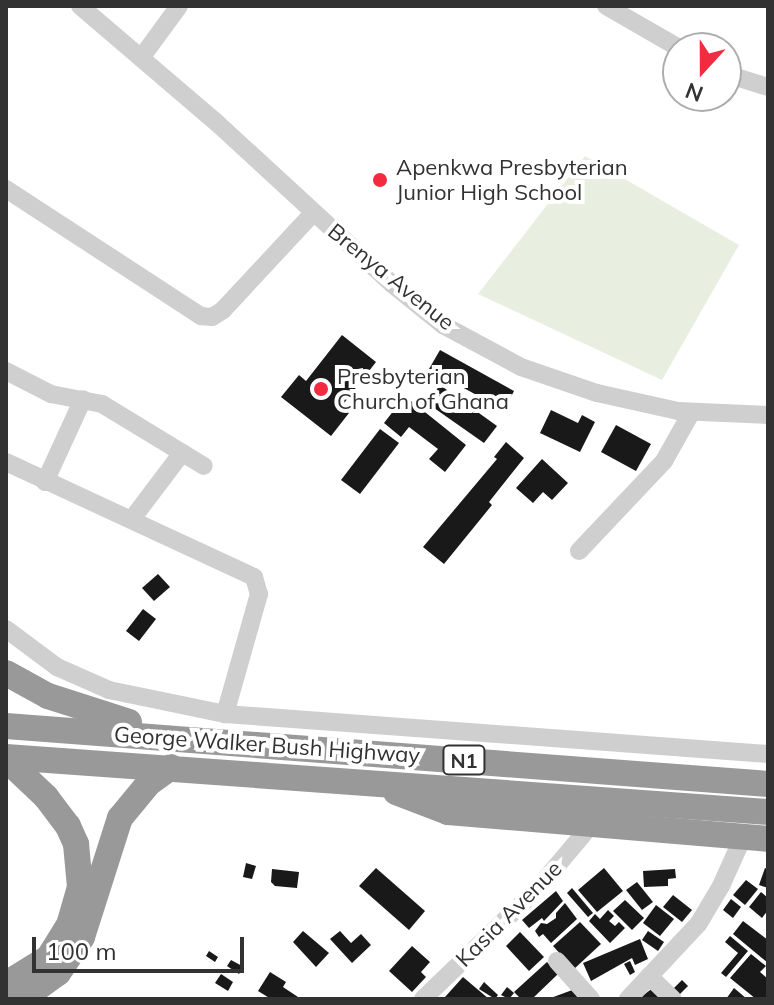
<!DOCTYPE html>
<style>
body{margin:0}
#map{position:relative;width:774px;height:1005px;overflow:hidden;background:#fff;font-family:Mulish,sans-serif}
div>[style]{position:absolute}
[style*='--x']{left:calc(var(--x)*1px);top:calc(var(--y)*1px);width:calc(var(--w)*1px);rotate:calc(var(--a)*1deg)}
.green>*{inset:0;background:#e9efe0}
.building>*{inset:0;background:#191919}
.minor>*{height:18px;margin:-9px;padding:0 9px;transform-origin:9px;border-radius:9px;background:#cfcfcf}
.highway>*{height:26px;margin:-13px;padding:0 13px;transform-origin:13px;border-radius:13px;background:#999}
.dots>*{width:22px;height:22px;translate:-50% -50%;box-sizing:border-box;border:4px solid #fff;border-radius:50%}
span{translate:-50% -50%;white-space:nowrap;text-align:center;line-height:1.15;-webkit-text-stroke:8px #fff;paint-order:stroke}
.shield-label span{padding:2px 6px;background:#fff;border:2px solid;border-radius:6px;-webkit-text-stroke-width:0}
.shield-label{font-size:20px;color:#323232;font-weight:700}
.poi-label{font-size:22px;color:#323232}
.left{translate:0 -50%;text-align:left}
.street-label{font-size:22px;color:#323232}
.frame{position:absolute;inset:0;border:8px solid #323232;pointer-events:none}
.north{position:absolute;left:662px;top:32px;width:80px;height:80px;box-sizing:border-box;background:#fff;border:2px solid #adadad;border-radius:50%;rotate:201deg;font-size:22px;font-weight:700;line-height:32px;text-align:center;color:#323232}
.north::after{content:'';display:block;margin:auto;width:28px;height:36px;background:#f22b41;clip-path:polygon(50% 0,100% 100%,50% 72%,0 100%)}
.scale{position:absolute;left:32px;top:937px;width:212px;height:36px;box-sizing:border-box;border:4px solid #323232;border-top:0;padding-left:10px;font-size:24px;line-height:28px;white-space:nowrap;color:#323232;-webkit-text-stroke:6px #fff;paint-order:stroke}
</style>
<div id="map">
<div class="green">
<i style="clip-path:polygon(585px 156px,739px 245px,662px 380px,478px 294px)"></i>
</div>
<div class="building">
<i style="clip-path:polygon(342px 335px,376px 362px,341px 407px,349px 413px,331px 436px,281px 397px,299px 375px,306px 381px)"></i>
<i style="clip-path:polygon(440px 350px,514px 391px,504px 410px,429px 369px)"></i>
<i style="clip-path:polygon(440px 385px,497px 426px,484px 443px,427px 403px)"></i>
<i style="clip-path:polygon(405px 396px,466px 445px,445px 472px,429px 459px,438px 449px,409px 427px,401px 437px,384px 423px)"></i>
<i style="clip-path:polygon(551px 410px,578px 423px,582px 415px,595px 422px,580px 452px,540px 433px)"></i>
<i style="clip-path:polygon(616px 425px,651px 444px,636px 471px,601px 452px)"></i>
<i style="clip-path:polygon(380px 429px,399px 443px,360px 494px,341px 480px)"></i>
<i style="clip-path:polygon(506px 442px,524px 458px,489px 502px,492px 505px,444px 564px,423px 547px,497px 459px,494px 457px)"></i>
<i style="clip-path:polygon(542px 459px,568px 483px,552px 500px,543px 492px,533px 503px,516px 488px)"></i>
<i style="clip-path:polygon(158px 574px,170px 587px,154px 601px,142px 588px)"></i>
<i style="clip-path:polygon(143px 609px,156px 619px,139px 641px,126px 631px)"></i>
<i style="clip-path:polygon(246px 863px,256px 866px,252px 879px,243px 877px)"></i>
<i style="clip-path:polygon(376px 868px,425px 911px,409px 930px,359px 886px)"></i>
<i style="clip-path:polygon(604px 868px,623px 891px,597px 912px,578px 890px)"></i>
<i style="clip-path:polygon(765px 868px,768px 869px,768px 888px,759px 885px)"></i>
<i style="clip-path:polygon(272px 869px,299px 872px,297px 888px,275px 886px,271px 882px)"></i>
<i style="clip-path:polygon(675px 869px,676px 878px,668px 879px,668px 886px,644px 887px,643px 871px)"></i>
<i style="clip-path:polygon(746px 880px,758px 889px,745px 905px,733px 895px)"></i>
<i style="clip-path:polygon(637px 882px,653px 902px,642px 910px,626px 890px)"></i>
<i style="clip-path:polygon(572px 888px,593px 913px,588px 917px,567px 893px)"></i>
<i style="clip-path:polygon(556px 891px,563px 901px,544px 921px,542px 918px,529px 928px,522px 920px)"></i>
<i style="clip-path:polygon(761px 892px,768px 898px,768px 910px,762px 918px,749px 907px)"></i>
<i style="clip-path:polygon(673px 895px,692px 910px,682px 922px,663px 907px)"></i>
<i style="clip-path:polygon(731px 899px,741px 907px,733px 918px,723px 910px)"></i>
<i style="clip-path:polygon(625px 900px,644px 918px,632px 930px,613px 911px)"></i>
<i style="clip-path:polygon(565px 903px,577px 919px,551px 943px,543px 934px,539px 937px,535px 931px,541px 923px,547px 924px,556px 918px,556px 913px)"></i>
<i style="clip-path:polygon(656px 905px,674px 919px,660px 936px,643px 923px)"></i>
<i style="clip-path:polygon(608px 910px,614px 916px,609px 921px,615px 926px,619px 922px,625px 928px,610px 943px,589px 921px,595px 914px,600px 919px)"></i>
<i style="clip-path:polygon(743px 921px,768px 940px,768px 963px,733px 934px)"></i>
<i style="clip-path:polygon(580px 922px,601px 944px,574px 969px,553px 946px)"></i>
<i style="clip-path:polygon(303px 931px,329px 953px,316px 967px,293px 942px)"></i>
<i style="clip-path:polygon(340px 931px,351px 943px,361px 934px,371px 945px,352px 963px,330px 939px)"></i>
<i style="clip-path:polygon(648px 931px,664px 942px,658px 951px,642px 940px)"></i>
<i style="clip-path:polygon(520px 932px,544px 957px,529px 971px,506px 946px)"></i>
<i style="clip-path:polygon(730px 936px,748px 951px,726px 977px,721px 973px,738px 953px,725px 942px)"></i>
<i style="clip-path:polygon(640px 939px,648px 959px,635px 965px,632px 958px,591px 981px,583px 963px)"></i>
<i style="clip-path:polygon(412px 946px,430px 962px,421px 972px,426px 977px,412px 992px,389px 971px)"></i>
<i style="clip-path:polygon(209px 951px,218px 957px,215px 962px,206px 956px)"></i>
<i style="clip-path:polygon(751px 954px,766px 966px,760px 972px,768px 979px,768px 999px,756px 999px,730px 978px)"></i>
<i style="clip-path:polygon(231px 960px,244px 967px,239px 974px,227px 966px)"></i>
<i style="clip-path:polygon(630px 961px,635px 972px,630px 975px,624px 964px)"></i>
<i style="clip-path:polygon(547px 962px,558px 974px,532px 999px,521px 999px,514px 992px)"></i>
<i style="clip-path:polygon(270px 972px,286px 982px,283px 987px,301px 999px,271px 999px,258px 991px)"></i>
<i style="clip-path:polygon(221px 974px,233px 982px,228px 991px,215px 983px)"></i>
<i style="clip-path:polygon(463px 977px,489px 999px,445px 997px)"></i>
<i style="clip-path:polygon(682px 980px,688px 986px,677px 997px,671px 991px)"></i>
<i style="clip-path:polygon(484px 982px,498px 995px,495px 999px,479px 989px)"></i>
<i style="clip-path:polygon(507px 987px,514px 993px,509px 999px,501px 995px)"></i>
<i style="clip-path:polygon(654px 987px,663px 999px,643px 999px,641px 997px)"></i>
<i style="clip-path:polygon(734px 988px,747px 999px,726px 999px)"></i>
<i style="clip-path:polygon(575px 989px,579px 999px,548px 999px)"></i>
</div>
<div class="minor">
<i style="--x:80;--y:6;--w:180;--a:40.5"></i>
<i style="--x:217;--y:123;--w:238;--a:42.6"></i>
<i style="--x:392;--y:284;--w:65;--a:38.8"></i>
<i style="--x:443;--y:325;--w:89;--a:28.3"></i>
<i style="--x:521;--y:367;--w:80;--a:18.9"></i>
<i style="--x:597;--y:393;--w:83;--a:12.5"></i>
<i style="--x:678;--y:411;--w:90;--a:2.5"></i>
<i style="--x:606;--y:6;--w:84;--a:29.9"></i>
<i style="--x:141;--y:58;--w:64;--a:-53.8"></i>
<i style="--x:726;--y:74;--w:44;--a:17.2"></i>
<i style="--x:6;--y:189;--w:233;--a:33.1"></i>
<i style="--x:201;--y:316;--w:11;--a:5"></i>
<i style="--x:212;--y:317;--w:13;--a:-32"></i>
<i style="--x:223;--y:310;--w:132;--a:-47.1"></i>
<i style="--x:6;--y:371;--w:51;--a:27.1"></i>
<i style="--x:51;--y:394;--w:52;--a:11.1"></i>
<i style="--x:102;--y:404;--w:119;--a:31.3"></i>
<i style="--x:6;--y:462;--w:273;--a:24.9"></i>
<i style="--x:254;--y:577;--w:18;--a:74"></i>
<i style="--x:259;--y:594;--w:125;--a:105.8"></i>
<i style="--x:45;--y:482;--w:91;--a:-65.4"></i>
<i style="--x:132;--y:519;--w:83;--a:-52.9"></i>
<i style="--x:579;--y:551;--w:124;--a:-46.6"></i>
<i style="--x:664;--y:461;--w:55;--a:-60.6"></i>
<i style="--x:6;--y:629;--w:64;--a:36.7"></i>
<i style="--x:57;--y:667;--w:57;--a:23.9"></i>
<i style="--x:109;--y:690;--w:118;--a:11.7"></i>
<i style="--x:225;--y:714;--w:544;--a:4.21"></i>
<i style="--x:557;--y:961;--w:51;--a:48.2"></i>
<i style="--x:649;--y:976;--w:33;--a:44"></i>
<i style="--x:423;--y:999;--w:161;--a:-44"></i>
<i style="--x:539;--y:887;--w:81;--a:-50"></i>
<i style="--x:628;--y:999;--w:104;--a:-46.9"></i>
<i style="--x:699;--y:923;--w:43;--a:-59.3"></i>
<i style="--x:721;--y:886;--w:54;--a:-65.8"></i>
</div>
<div class="highway">
<i style="--x:6;--y:673;--w:48;--a:28.7"></i>
<i style="--x:48;--y:696;--w:85;--a:17.8"></i>
<i style="--x:6;--y:726;--w:764;--a:4.35"></i>
<i style="--x:6;--y:757;--w:764;--a:4.13"></i>
<i style="--x:6;--y:759;--w:55;--a:43.5"></i>
<i style="--x:46;--y:797;--w:36;--a:53"></i>
<i style="--x:68;--y:826;--w:20;--a:66"></i>
<i style="--x:76;--y:844;--w:43;--a:84.7"></i>
<i style="--x:80;--y:887;--w:40;--a:106"></i>
<i style="--x:69;--y:925;--w:39;--a:122"></i>
<i style="--x:48;--y:958;--w:49;--a:148.2"></i>
<i style="--x:396;--y:792;--w:56;--a:21"></i>
<i style="--x:448;--y:812;--w:321;--a:4.8"></i>
<i style="--x:6;--y:998;--w:28;--a:-15"></i>
<i style="--x:33;--y:991;--w:31;--a:-36"></i>
<i style="--x:58;--y:973;--w:43;--a:-56.3"></i>
<i style="--x:82;--y:937;--w:125;--a:-72.3"></i>
<i style="--x:120;--y:818;--w:45;--a:-50.4"></i>
<i style="--x:149;--y:783;--w:27;--a:-36"></i>
</div>
<div class="dots">
<i style="left:380px;top:180px;background:#f22b41"></i>
<i style="left:321px;top:389px;background:#f22b41"></i>
</div>
<div class="shield-label">
<span style="left:464px;top:760px">N1</span>
</div>
<div class="poi-label">
<span class="left" style="left:396px;top:180px">Apenkwa Presbyterian<br>Junior High School</span>
<span class="left" style="left:337px;top:389px">Presbyterian<br>Church of Ghana</span>
</div>
<div class="street-label">
<span style="left:391px;top:277px;rotate:39deg">Brenya Avenue</span>
<span style="left:267px;top:745px;rotate:4deg">George Walker Bush Highway</span>
<span style="left:509px;top:914px;rotate:-45deg">Kasia Avenue</span>
</div>
<div class="frame"></div>
<div class="north">N</div>
<div class="scale">100 m</div>
</div>
